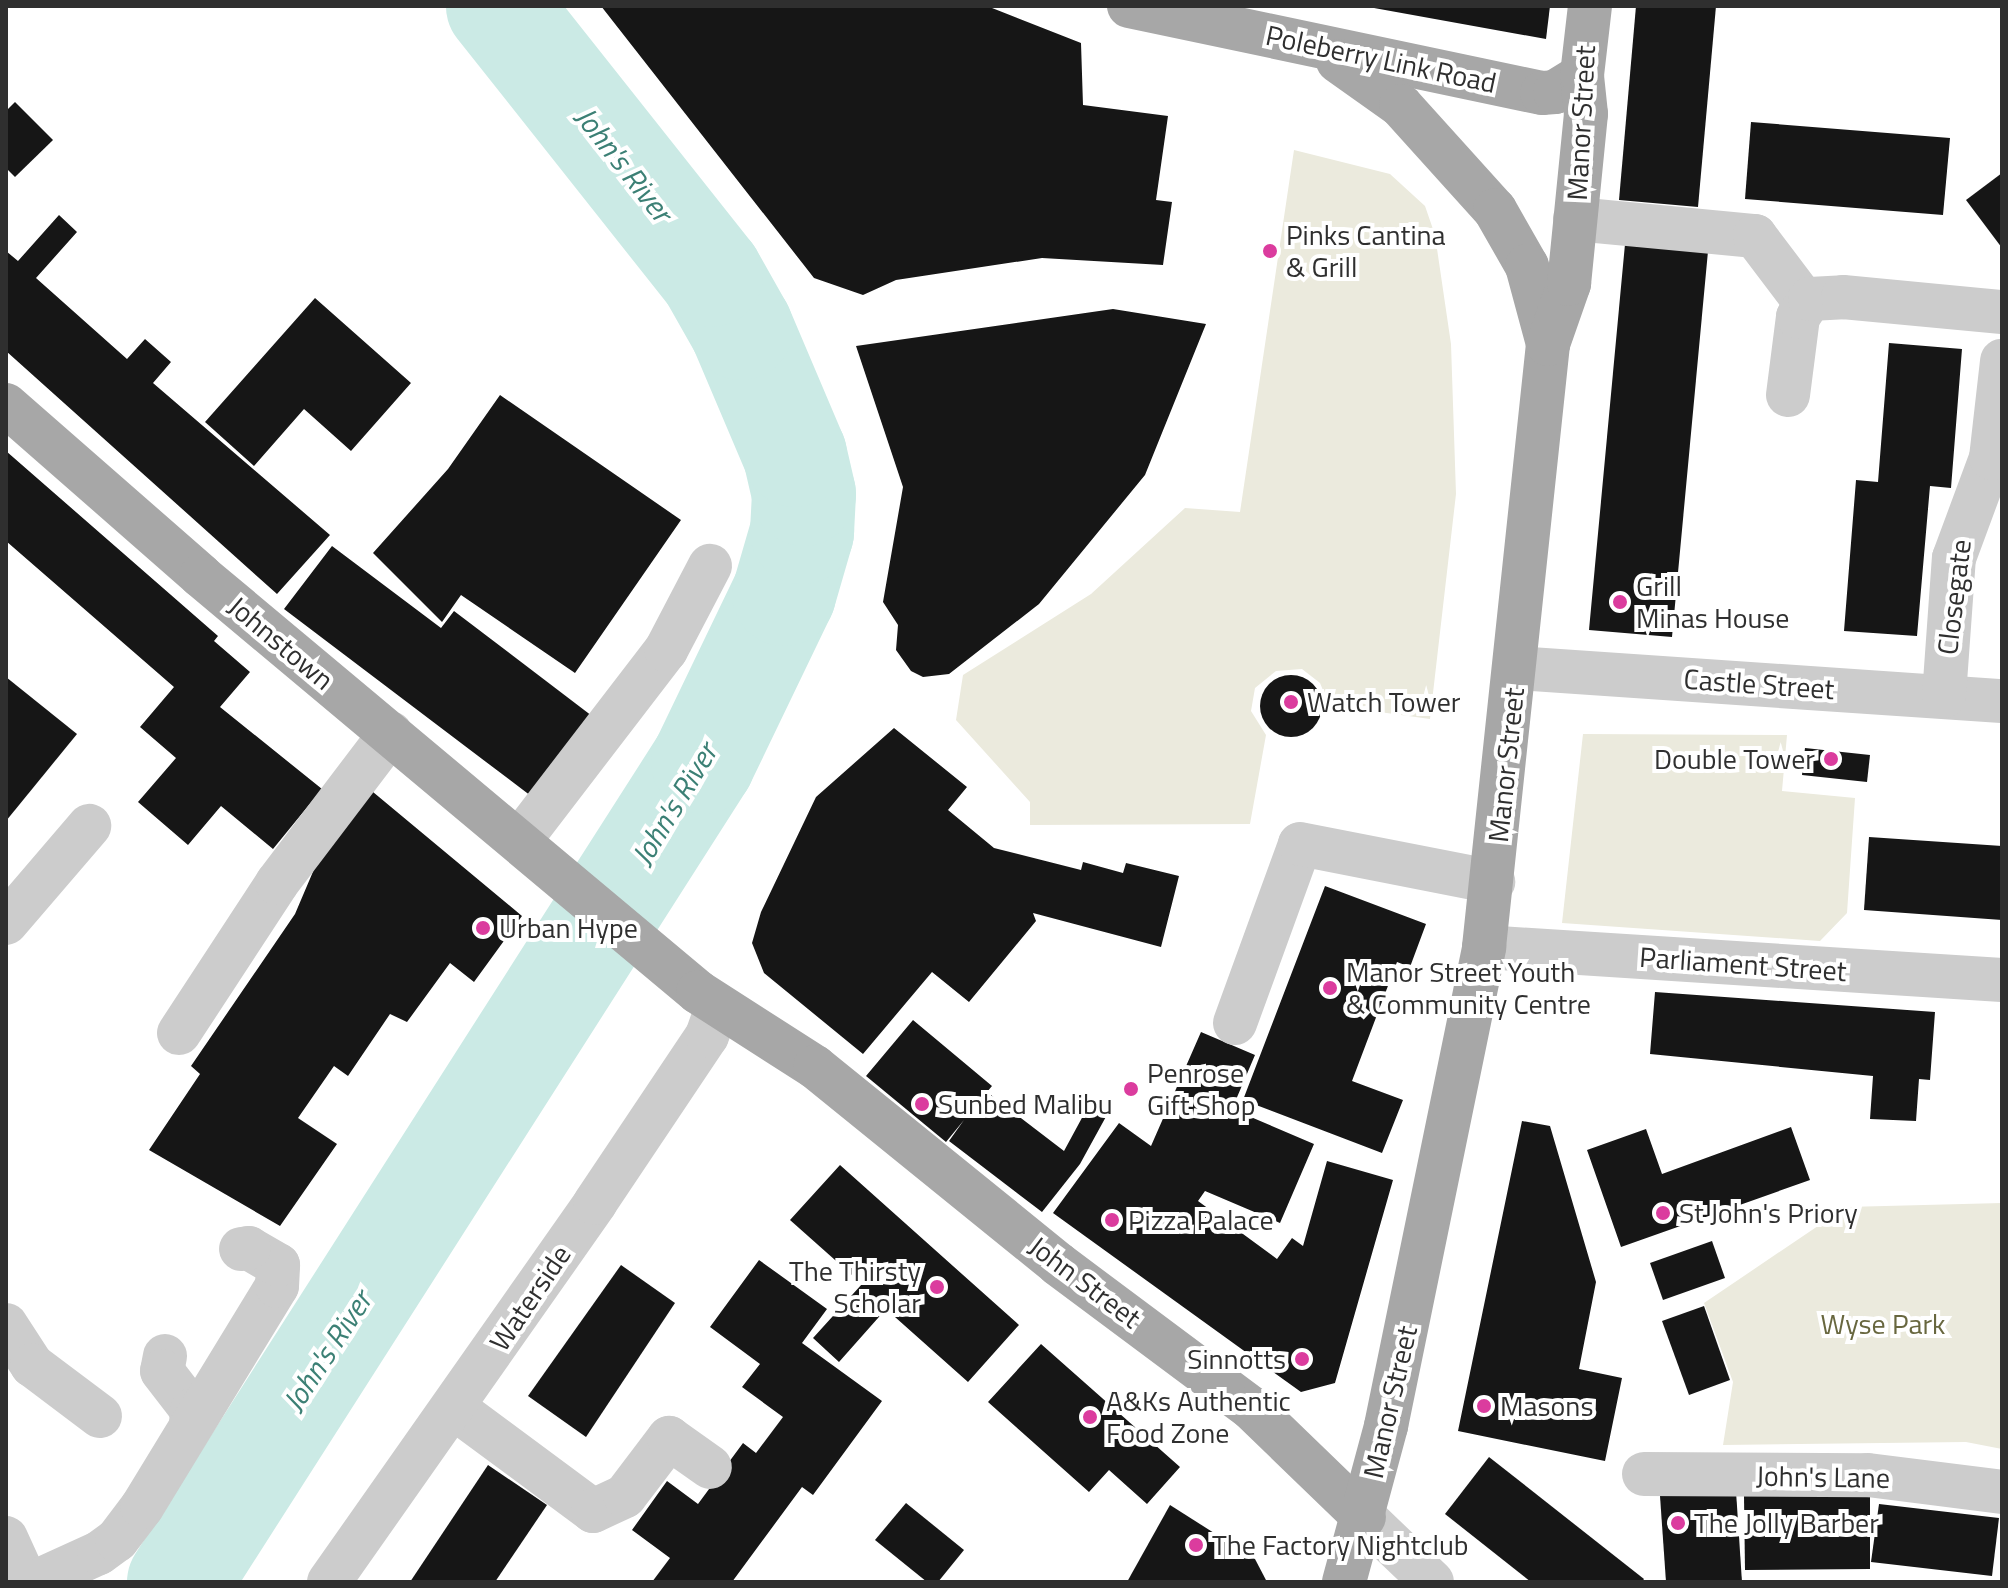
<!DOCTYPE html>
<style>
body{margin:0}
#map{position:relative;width:2008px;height:1588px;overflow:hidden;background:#fff;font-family:"Titillium Web",sans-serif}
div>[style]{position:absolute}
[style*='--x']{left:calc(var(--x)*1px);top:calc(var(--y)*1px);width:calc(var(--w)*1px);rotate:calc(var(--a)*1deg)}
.green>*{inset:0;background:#ebeadd}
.river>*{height:104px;margin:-52px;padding:0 52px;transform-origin:52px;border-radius:52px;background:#cbeae5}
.building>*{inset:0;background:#161616}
.round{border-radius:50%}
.minor>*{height:44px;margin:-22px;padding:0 22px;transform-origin:22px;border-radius:22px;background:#ccc}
.major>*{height:44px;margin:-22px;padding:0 22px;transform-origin:22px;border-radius:22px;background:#a7a7a7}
.dots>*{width:22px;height:22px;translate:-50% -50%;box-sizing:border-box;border:4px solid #fff;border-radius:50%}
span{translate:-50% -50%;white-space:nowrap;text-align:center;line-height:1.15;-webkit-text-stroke:8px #fff;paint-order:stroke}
.street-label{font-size:28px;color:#2f2f2f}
.poi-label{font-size:28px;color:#2f2f2f}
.left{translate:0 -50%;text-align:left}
.right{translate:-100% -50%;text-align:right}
.park-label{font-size:28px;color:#68673f}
.water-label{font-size:30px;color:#3c8075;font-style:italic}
.frame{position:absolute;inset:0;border:8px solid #2f2f2f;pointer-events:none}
</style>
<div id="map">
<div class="green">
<i style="clip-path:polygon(1294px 150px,1390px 174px,1425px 206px,1435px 235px,1451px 344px,1456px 494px,1430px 719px,1329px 705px,1320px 683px,1302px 669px,1276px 671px,1255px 688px,1251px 711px,1266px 735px,1250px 824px,1030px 825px,1030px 802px,956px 720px,963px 675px,1091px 594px,1185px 508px,1240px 512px)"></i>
<i style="clip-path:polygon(1583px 734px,1787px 735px,1782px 791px,1855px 798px,1847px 913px,1820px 941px,1562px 923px)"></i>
<i style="clip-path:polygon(2002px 1203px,2002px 1449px,1966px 1442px,1723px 1445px,1733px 1382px,1704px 1303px,1846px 1207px)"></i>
</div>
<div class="river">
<i style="--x:179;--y:1582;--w:973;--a:-57.42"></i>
<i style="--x:703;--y:762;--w:187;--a:-64.3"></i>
<i style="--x:784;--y:594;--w:65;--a:-73.8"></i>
<i style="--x:802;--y:532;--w:38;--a:-87"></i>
<i style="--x:804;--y:494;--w:40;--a:-103"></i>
<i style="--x:795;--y:455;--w:138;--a:-113"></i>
<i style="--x:741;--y:328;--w:61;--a:-119.5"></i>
<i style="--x:711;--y:275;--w:343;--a:-128.4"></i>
</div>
<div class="building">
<i style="clip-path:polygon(601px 6px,987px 6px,1081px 43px,1083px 105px,1168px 116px,1156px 200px,1172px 202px,1163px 265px,1042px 258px,896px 280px,863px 295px,814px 278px)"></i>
<i style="clip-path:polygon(1363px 6px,1550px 6px,1546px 39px)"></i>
<i style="clip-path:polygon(1636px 6px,1716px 6px,1698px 207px,1619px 200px)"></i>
<i style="clip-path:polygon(15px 102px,53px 140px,15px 177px,6px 168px,6px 111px)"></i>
<i style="clip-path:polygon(1751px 122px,1950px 138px,1943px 215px,1745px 199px)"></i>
<i style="clip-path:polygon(2002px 173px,2002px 248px,1966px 200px)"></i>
<i style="clip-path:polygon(59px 215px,77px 232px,36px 278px,127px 359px,145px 339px,171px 362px,153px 383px,330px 535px,277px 594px,6px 351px,6px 251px,18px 261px)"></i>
<i style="clip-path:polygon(1625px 244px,1708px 251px,1672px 637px,1589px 630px)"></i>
<i style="clip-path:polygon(315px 298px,411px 383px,351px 451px,304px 409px,254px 466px,205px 422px)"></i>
<i style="clip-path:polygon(1113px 309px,1206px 324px,1145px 475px,1039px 604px,949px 674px,923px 677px,911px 671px,896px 650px,898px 625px,883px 602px,903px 487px,856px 346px)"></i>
<i style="clip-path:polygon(1889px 343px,1962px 349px,1951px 488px,1930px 486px,1917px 636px,1844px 631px,1856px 480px,1878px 482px)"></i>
<i style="clip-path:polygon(500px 395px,681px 520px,575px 673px,461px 595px,442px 622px,373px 553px,448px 469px)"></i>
<i style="clip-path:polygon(6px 451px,218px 636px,214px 641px,250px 672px,220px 707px,322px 789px,273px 849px,221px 806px,188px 845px,138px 802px,176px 758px,140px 727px,174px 687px,6px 541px)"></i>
<i style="clip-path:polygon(332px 546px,441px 628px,454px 611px,592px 716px,531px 796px,284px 609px)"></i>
<i class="round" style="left:1260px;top:675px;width:62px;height:62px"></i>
<i style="clip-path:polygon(6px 677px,77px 734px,6px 821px)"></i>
<i style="clip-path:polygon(894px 728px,967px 787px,948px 810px,994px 848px,1081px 870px,1083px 862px,1123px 873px,1126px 863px,1179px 876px,1161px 947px,1033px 913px,1036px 921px,969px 1002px,932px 972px,863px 1054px,764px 973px,752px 943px,761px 912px,816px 797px)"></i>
<i style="clip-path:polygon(1805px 748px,1870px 755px,1867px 782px,1802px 775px)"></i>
<i style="clip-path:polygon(367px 787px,522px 916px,474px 982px,450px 963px,407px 1022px,390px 1014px,348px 1076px,334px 1066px,298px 1118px,337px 1144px,280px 1226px,149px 1150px,200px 1074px,191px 1066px,295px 914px,332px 827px)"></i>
<i style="clip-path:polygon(1869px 837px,2002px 846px,2002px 920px,1864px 910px)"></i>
<i style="clip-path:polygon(1325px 886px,1426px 924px,1410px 967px,1397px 962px,1352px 1081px,1403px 1100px,1382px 1153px,1243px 1100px)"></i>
<i style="clip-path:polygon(1655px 992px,1935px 1012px,1930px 1080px,1919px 1079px,1916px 1121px,1870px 1119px,1873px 1076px,1650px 1054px)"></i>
<i style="clip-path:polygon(913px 1020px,992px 1086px,987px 1092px,1064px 1151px,1090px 1103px,1108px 1113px,1080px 1164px,1042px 1212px,949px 1141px,964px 1120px,946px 1142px,866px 1076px)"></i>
<i style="clip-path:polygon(1201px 1032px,1255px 1055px,1232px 1109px,1314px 1144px,1280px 1223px,1205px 1191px,1198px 1201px,1277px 1259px,1292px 1238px,1303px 1246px,1327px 1161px,1393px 1180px,1335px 1383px,1301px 1392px,1053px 1213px,1119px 1123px,1151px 1146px)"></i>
<i style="clip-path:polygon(1522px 1121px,1550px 1126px,1596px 1282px,1579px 1369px,1622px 1378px,1605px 1461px,1458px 1431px)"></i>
<i style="clip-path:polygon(1791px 1127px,1810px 1180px,1621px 1247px,1587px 1150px,1646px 1129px,1662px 1174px)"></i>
<i style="clip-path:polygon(840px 1165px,1019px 1325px,968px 1382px,886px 1309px,839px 1362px,813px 1338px,862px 1284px,790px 1220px)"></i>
<i style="clip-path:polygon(1712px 1241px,1725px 1278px,1663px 1300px,1650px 1263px)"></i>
<i style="clip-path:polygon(759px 1260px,827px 1309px,802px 1343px,882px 1401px,813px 1495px,802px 1487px,732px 1582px,652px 1582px,670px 1558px,632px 1530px,667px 1481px,698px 1504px,743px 1443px,756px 1453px,783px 1417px,742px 1387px,760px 1364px,710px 1327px)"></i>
<i style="clip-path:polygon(621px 1265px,675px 1303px,586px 1437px,528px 1396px)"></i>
<i style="clip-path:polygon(1704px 1306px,1730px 1380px,1689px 1395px,1662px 1321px)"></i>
<i style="clip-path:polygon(1041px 1344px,1180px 1467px,1147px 1504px,1109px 1470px,1089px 1492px,988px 1402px)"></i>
<i style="clip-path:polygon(1489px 1457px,1644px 1579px,1642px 1582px,1531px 1582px,1445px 1514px)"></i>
<i style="clip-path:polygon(488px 1465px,547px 1505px,495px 1582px,410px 1582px)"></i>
<i style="clip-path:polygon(1736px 1491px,1742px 1582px,1666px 1582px,1660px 1496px)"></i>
<i style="clip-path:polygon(1870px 1495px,1870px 1569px,1745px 1570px,1744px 1496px)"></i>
<i style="clip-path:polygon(906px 1503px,964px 1550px,938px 1582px,927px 1582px,875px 1540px)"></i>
<i style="clip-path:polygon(1879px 1504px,1999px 1518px,1992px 1576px,1871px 1562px)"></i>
<i style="clip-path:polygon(1170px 1505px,1255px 1559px,1267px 1582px,1127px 1582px)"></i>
</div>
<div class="minor">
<i style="--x:1575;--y:219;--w:181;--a:5.4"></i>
<i style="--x:1755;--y:236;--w:83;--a:52.9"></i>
<i style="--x:1788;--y:395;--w:79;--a:-82.7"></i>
<i style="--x:1798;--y:317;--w:22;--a:-56"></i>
<i style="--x:1810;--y:299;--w:33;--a:-3"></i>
<i style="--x:1843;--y:297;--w:160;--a:5.4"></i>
<i style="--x:1516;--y:668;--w:487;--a:3.9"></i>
<i style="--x:1944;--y:696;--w:138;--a:-85.9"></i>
<i style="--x:1954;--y:558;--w:107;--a:-69.7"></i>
<i style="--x:1991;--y:458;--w:98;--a:-83.5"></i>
<i style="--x:520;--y:840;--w:240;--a:-52.5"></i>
<i style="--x:666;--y:650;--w:95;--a:-62.4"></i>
<i style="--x:6;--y:923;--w:128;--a:-49.4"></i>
<i style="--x:1484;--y:947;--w:519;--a:3.65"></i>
<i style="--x:1235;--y:1023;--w:190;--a:-70"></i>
<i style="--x:1300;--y:844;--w:197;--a:11.1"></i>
<i style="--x:179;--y:1033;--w:179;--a:-56.8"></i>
<i style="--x:277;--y:883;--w:188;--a:-52.8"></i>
<i style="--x:6;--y:1325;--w:48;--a:57"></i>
<i style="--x:32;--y:1365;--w:85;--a:36.9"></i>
<i style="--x:165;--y:1356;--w:15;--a:101"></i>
<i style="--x:162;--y:1371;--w:49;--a:52.4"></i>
<i style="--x:192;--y:1410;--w:15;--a:94"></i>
<i style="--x:454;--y:1408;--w:173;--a:36.5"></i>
<i style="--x:593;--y:1511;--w:35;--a:-25"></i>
<i style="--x:625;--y:1496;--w:73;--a:-52.8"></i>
<i style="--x:669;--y:1438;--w:50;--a:35.3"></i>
<i style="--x:1644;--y:1474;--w:224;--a:0.3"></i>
<i style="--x:1868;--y:1475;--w:135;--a:7.2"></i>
<i style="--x:1364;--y:1517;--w:94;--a:43.7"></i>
<i style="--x:6;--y:1538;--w:48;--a:65.6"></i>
<i style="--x:35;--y:1582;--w:70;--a:-24.4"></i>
<i style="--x:99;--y:1553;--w:22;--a:-36"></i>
<i style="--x:117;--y:1540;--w:41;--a:-52.9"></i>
<i style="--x:142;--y:1507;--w:259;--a:-58.6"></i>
<i style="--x:277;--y:1286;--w:21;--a:-87"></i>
<i style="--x:278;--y:1265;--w:34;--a:-150"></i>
<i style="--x:249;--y:1248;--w:8;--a:173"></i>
<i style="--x:329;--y:1582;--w:463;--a:-54.9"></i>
<i style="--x:595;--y:1203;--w:201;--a:-56.2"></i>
<i style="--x:707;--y:1036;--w:31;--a:-71"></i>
</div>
<div class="major">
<i style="--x:1129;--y:6;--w:422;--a:11.9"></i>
<i style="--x:1542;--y:93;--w:13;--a:-4"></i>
<i style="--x:1555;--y:92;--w:32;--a:-32"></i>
<i style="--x:1338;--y:61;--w:77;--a:35.5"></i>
<i style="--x:1401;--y:106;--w:140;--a:47.9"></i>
<i style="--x:1495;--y:210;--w:64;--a:60.3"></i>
<i style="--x:1527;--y:266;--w:81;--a:74.9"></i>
<i style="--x:6;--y:405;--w:259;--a:41.2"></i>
<i style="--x:201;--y:576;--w:648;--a:39.93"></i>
<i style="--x:698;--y:992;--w:139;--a:32.7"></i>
<i style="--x:815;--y:1067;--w:313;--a:39"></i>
<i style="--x:1058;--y:1264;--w:241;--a:36.7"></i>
<i style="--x:1251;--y:1408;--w:157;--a:44"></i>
<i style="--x:1344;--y:1582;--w:162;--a:-74.9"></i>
<i style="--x:1386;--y:1426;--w:489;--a:-78.4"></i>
<i style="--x:1484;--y:947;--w:606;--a:-83.94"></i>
<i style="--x:1548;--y:344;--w:64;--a:-70.7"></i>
<i style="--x:1569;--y:284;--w:171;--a:-84.3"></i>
<i style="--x:1586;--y:114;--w:39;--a:-96"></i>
<i style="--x:1582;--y:75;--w:69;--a:-83.4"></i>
</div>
<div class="dots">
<i style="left:1270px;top:251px;background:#db3c9e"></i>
<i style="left:1620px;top:602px;background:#db3c9e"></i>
<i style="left:1291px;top:702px;background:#db3c9e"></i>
<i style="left:1831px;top:759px;background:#db3c9e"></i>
<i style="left:483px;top:928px;background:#db3c9e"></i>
<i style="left:1330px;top:988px;background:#db3c9e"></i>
<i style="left:1131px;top:1089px;background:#db3c9e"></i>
<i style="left:922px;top:1104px;background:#db3c9e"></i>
<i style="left:1663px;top:1213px;background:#db3c9e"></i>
<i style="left:1112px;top:1220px;background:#db3c9e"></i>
<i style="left:937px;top:1287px;background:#db3c9e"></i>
<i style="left:1302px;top:1359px;background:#db3c9e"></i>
<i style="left:1484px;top:1406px;background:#db3c9e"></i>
<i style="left:1090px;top:1417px;background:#db3c9e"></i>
<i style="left:1678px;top:1523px;background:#db3c9e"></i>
<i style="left:1196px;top:1545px;background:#db3c9e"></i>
</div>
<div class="street-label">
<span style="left:1381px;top:59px;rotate:12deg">Poleberry Link Road</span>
<span style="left:1581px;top:123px;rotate:-87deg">Manor Street</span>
<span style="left:1954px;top:597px;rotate:-83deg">Closegate</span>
<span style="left:281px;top:643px;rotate:40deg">Johnstown</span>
<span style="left:1759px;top:684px;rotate:4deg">Castle Street</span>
<span style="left:1506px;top:765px;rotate:-84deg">Manor Street</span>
<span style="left:1743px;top:964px;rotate:4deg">Parliament Street</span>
<span style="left:1085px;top:1282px;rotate:37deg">John Street</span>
<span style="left:530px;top:1298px;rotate:-56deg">Waterside</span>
<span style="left:1390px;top:1402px;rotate:-77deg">Manor Street</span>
<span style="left:1823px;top:1477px;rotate:1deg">John's Lane</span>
</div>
<div class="poi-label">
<span class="left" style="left:1286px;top:251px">Pinks Cantina<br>&amp; Grill</span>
<span class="left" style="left:1636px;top:602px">Grill<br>Minas House</span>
<span class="left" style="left:1307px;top:702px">Watch Tower</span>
<span class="right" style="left:1815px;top:759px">Double Tower</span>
<span class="left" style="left:499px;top:928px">Urban Hype</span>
<span class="left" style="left:1346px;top:988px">Manor Street Youth<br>&amp; Community Centre</span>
<span class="left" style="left:1147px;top:1089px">Penrose<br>Gift Shop</span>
<span class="left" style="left:938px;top:1104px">Sunbed Malibu</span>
<span class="left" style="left:1679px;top:1213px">St John's Priory</span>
<span class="left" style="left:1128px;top:1220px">Pizza Palace</span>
<span class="right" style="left:921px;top:1287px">The Thirsty<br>Scholar</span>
<span class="right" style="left:1286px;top:1359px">Sinnotts</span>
<span class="left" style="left:1106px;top:1417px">A&amp;Ks Authentic<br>Food Zone</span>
<span class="left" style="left:1500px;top:1406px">Masons</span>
<span class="left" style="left:1694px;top:1523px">The Jolly Barber</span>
<span class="left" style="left:1212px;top:1545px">The Factory Nightclub</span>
</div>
<div class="park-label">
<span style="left:1883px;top:1324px">Wyse Park</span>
</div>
<div class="water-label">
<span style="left:624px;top:164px;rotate:52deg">John's River</span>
<span style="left:674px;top:804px;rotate:-59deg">John's River</span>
<span style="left:327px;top:1351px;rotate:-57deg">John's River</span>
</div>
<div class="frame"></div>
</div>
